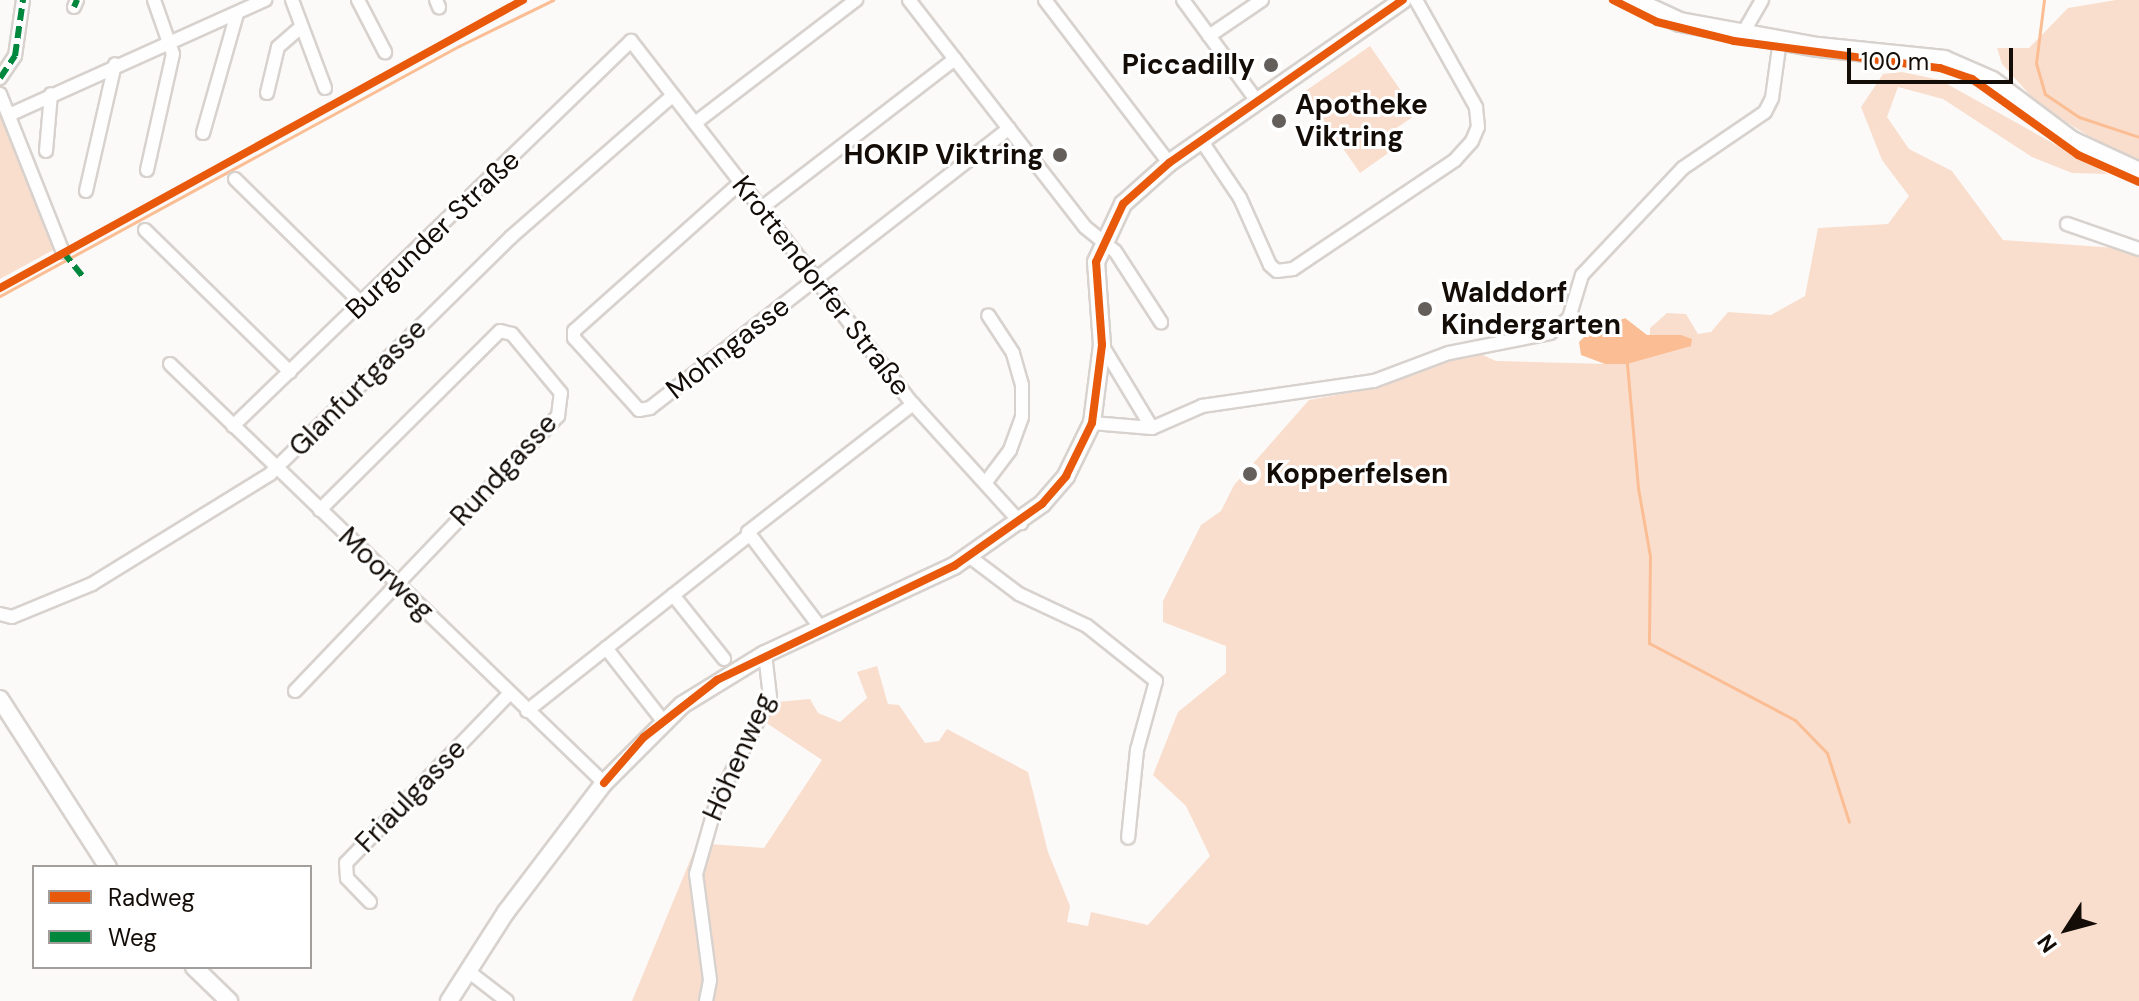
<!DOCTYPE html>
<meta charset="utf-8">
<style>
body{margin:0}
#map{position:relative;width:2139px;height:1001px;overflow:hidden;background:#fcfaf8;font-family:"DM Sans",sans-serif}
div>[style]{position:absolute}
[style*='--x']{left:calc(var(--x)*1px);top:calc(var(--y)*1px);width:calc(var(--w)*1px);rotate:calc(var(--a)*1deg)}
.green>*{inset:0;background:#f9decd}
.water>*{inset:0;background:#fbbe94}
.stream>*{height:3px;margin:-1.5px;padding:0 1.5px;transform-origin:1.5px;border-radius:1.5px;background:#fbbe94}
.roads{filter:drop-shadow(2px 0 #d8d2ce) drop-shadow(-2px 0 #d8d2ce) drop-shadow(0 2px #d8d2ce) drop-shadow(0 -2px #d8d2ce)}
.minor>*{height:12px;margin:-6px;padding:0 6px;transform-origin:6px;border-radius:6px;background:#fffefe}
.tertiary>*{height:16px;margin:-8px;padding:0 8px;transform-origin:8px;border-radius:8px;background:#fffefe}
.secondary>*{height:18px;margin:-9px;padding:0 9px;transform-origin:9px;border-radius:9px;background:#fffefe}
.quiet>*{height:6px;margin-top:-3px;transform-origin:0;background:repeating-linear-gradient(90deg,#00873e 0 12px,transparent 0 18px)}
.cycleway>*{height:8px;margin:-4px;padding:0 4px;transform-origin:4px;border-radius:4px;background:#e8590c}
.dots>*{width:22px;height:22px;translate:-50% -50%;box-sizing:border-box;border:4px solid #fff;border-radius:50%}
span{translate:-50% -50%;white-space:nowrap;text-align:center;line-height:1.15;-webkit-text-stroke:6px #fff;paint-order:stroke}
.poi-label{font-size:28px;color:#130c07;font-weight:700}
.right{translate:-100% -50%;text-align:right}
.left{translate:0 -50%;text-align:left}
.street-label{font-size:28px;color:#130c07}
.legend{position:absolute;left:32px;top:865px;width:280px;height:104px;box-sizing:border-box;background:#fff;border:2px solid #a19e9c;margin:0;padding:10px 14px;list-style:none;font-size:24px;color:#130c07}
.legend li{display:flex;align-items:center;gap:16px;height:40px}
.legend b{width:40px;border:2px solid #a19e9c}
.north{position:absolute;left:2027px;top:889px;width:80px;height:80px;-webkit-text-stroke:6px #fff;paint-order:stroke;rotate:234deg;font-size:22px;font-weight:700;line-height:32px;text-align:center;color:#130c07}
.north::after{content:'';display:block;margin:auto;width:28px;height:36px;background:#130c07;clip-path:polygon(50% 0,100% 100%,50% 72%,0 100%)}
.scale{position:absolute;left:1847px;top:48px;width:166px;height:36px;box-sizing:border-box;border:4px solid #130c07;border-top:0;padding-left:10px;font-size:24px;line-height:28px;white-space:nowrap;color:#130c07;-webkit-text-stroke:6px #fff;paint-order:stroke}
</style>
<div id="map">
<div class="green">
<i style="clip-path:polygon(2116px 0,2139px 0,2139px 168px,2038px 104px,2002px 64px,1997px 48px,2029px 48px,2068px 8px)"></i>
<i style="clip-path:polygon(1370px 46px,1417px 114px,1395px 129px,1404px 142px,1360px 173px,1304px 92px)"></i>
<i style="clip-path:polygon(1902px 72px,1940px 80px,2108px 174px,2072px 173px,2032px 157px,1943px 99px,1898px 87px,1887px 117px,1909px 149px,1952px 171px,2003px 240px,2116px 248px,2139px 257px,2139px 1001px,712px 1001px,702px 879px,710px 844px,764px 848px,822px 760px,765px 722px,777px 702px,810px 699px,818px 713px,840px 722px,867px 698px,857px 672px,877px 666px,888px 704px,899px 705px,925px 743px,939px 741px,947px 729px,1028px 772px,1048px 852px,1070px 906px,1067px 922px,1088px 926px,1091px 912px,1148px 925px,1210px 856px,1186px 806px,1153px 775px,1178px 712px,1226px 673px,1226px 646px,1163px 622px,1163px 601px,1201px 525px,1221px 511px,1234px 485px,1309px 400px,1370px 389px,1474px 351px,1496px 361px,1605px 364px,1649px 350px,1650px 328px,1667px 313px,1686px 314px,1698px 334px,1711px 332px,1728px 312px,1771px 315px,1805px 296px,1818px 228px,1888px 224px,1909px 196px,1882px 160px,1861px 107px,1883px 74px)"></i>
<i style="clip-path:polygon(0 114px,55px 249px,0 279px)"></i>
<i style="clip-path:polygon(701px 834px,691px 880px,702px 954px,702px 1001px,632px 1001px)"></i>
</div>
<div class="water">
<i style="clip-path:polygon(1625px 318px,1647px 335px,1681px 335px,1692px 339px,1691px 346px,1627px 364px,1605px 364px,1581px 355px,1579px 342px,1586px 335px)"></i>
</div>
<div class="stream">
<i style="--x:2044;--y:0;--w:64;--a:97.2"></i>
<i style="--x:2036;--y:63;--w:32;--a:74"></i>
<i style="--x:2045;--y:94;--w:41;--a:34.1"></i>
<i style="--x:2079;--y:117;--w:63;--a:18.4"></i>
<i style="--x:0;--y:296;--w:523;--a:-28.58"></i>
<i style="--x:459;--y:46;--w:105;--a:-26.1"></i>
<i style="--x:1627;--y:364;--w:124;--a:84.9"></i>
<i style="--x:1638;--y:488;--w:69;--a:80"></i>
<i style="--x:1650;--y:556;--w:87;--a:90.7"></i>
<i style="--x:1649;--y:643;--w:165;--a:27.8"></i>
<i style="--x:1795;--y:720;--w:46;--a:45.9"></i>
<i style="--x:1827;--y:753;--w:72;--a:72.3"></i>
</div>
<div class="roads">
<div class="minor">
<i style="--x:292;--y:0;--w:94;--a:69.4"></i>
<i style="--x:358;--y:0;--w:59;--a:62.6"></i>
<i style="--x:436;--y:0;--w:8;--a:67"></i>
<i style="--x:909;--y:0;--w:287;--a:52.2"></i>
<i style="--x:1085;--y:227;--w:38;--a:39"></i>
<i style="--x:1115;--y:251;--w:85;--a:57.1"></i>
<i style="--x:1045;--y:0;--w:205;--a:52.7"></i>
<i style="--x:1183;--y:0;--w:125;--a:53.8"></i>
<i style="--x:74;--y:7;--w:8;--a:-67"></i>
<i style="--x:1743;--y:33;--w:38;--a:-60"></i>
<i style="--x:1209;--y:36;--w:64;--a:-34.2"></i>
<i style="--x:0;--y:78;--w:27;--a:-56"></i>
<i style="--x:15;--y:56;--w:57;--a:-81.9"></i>
<i style="--x:267;--y:93;--w:47;--a:-76.6"></i>
<i style="--x:278;--y:47;--w:30;--a:-41"></i>
<i style="--x:0;--y:94;--w:170;--a:68.3"></i>
<i style="--x:9;--y:115;--w:281;--a:-24.2"></i>
<i style="--x:695;--y:123;--w:203;--a:-37.4"></i>
<i style="--x:203;--y:133;--w:124;--a:-74.1"></i>
<i style="--x:1201;--y:140;--w:70;--a:56.1"></i>
<i style="--x:1240;--y:198;--w:73;--a:65.9"></i>
<i style="--x:1270;--y:265;--w:9;--a:41"></i>
<i style="--x:1277;--y:271;--w:16;--a:-7"></i>
<i style="--x:1293;--y:269;--w:195;--a:-33.9"></i>
<i style="--x:1455;--y:160;--w:25;--a:-48"></i>
<i style="--x:1472;--y:141;--w:15;--a:-67"></i>
<i style="--x:1478;--y:127;--w:20;--a:-96"></i>
<i style="--x:1476;--y:107;--w:123;--a:-119.3"></i>
<i style="--x:46;--y:151;--w:57;--a:-85"></i>
<i style="--x:147;--y:170;--w:119;--a:-77.4"></i>
<i style="--x:173;--y:54;--w:57;--a:-109.4"></i>
<i style="--x:235;--y:179;--w:177;--a:44.5"></i>
<i style="--x:740;--y:183;--w:222;--a:138.3"></i>
<i style="--x:574;--y:331;--w:7;--a:90"></i>
<i style="--x:574;--y:338;--w:97;--a:47.9"></i>
<i style="--x:639;--y:410;--w:11;--a:-10"></i>
<i style="--x:650;--y:408;--w:455;--a:-37.9"></i>
<i style="--x:86;--y:191;--w:130;--a:-77.1"></i>
<i style="--x:760;--y:209;--w:246;--a:-37.6"></i>
<i style="--x:2067;--y:224;--w:76;--a:19.1"></i>
<i style="--x:145;--y:230;--w:203;--a:44.4"></i>
<i style="--x:1102;--y:345;--w:97;--a:58.9"></i>
<i style="--x:1152;--y:428;--w:55;--a:-23.7"></i>
<i style="--x:1202;--y:406;--w:174;--a:-8.3"></i>
<i style="--x:1374;--y:381;--w:80;--a:-20.5"></i>
<i style="--x:1449;--y:353;--w:103;--a:-11.2"></i>
<i style="--x:1550;--y:333;--w:24;--a:-38"></i>
<i style="--x:1569;--y:318;--w:45;--a:-73.2"></i>
<i style="--x:1582;--y:275;--w:147;--a:-46.7"></i>
<i style="--x:1683;--y:168;--w:99;--a:-34.3"></i>
<i style="--x:1765;--y:112;--w:16;--a:-63"></i>
<i style="--x:1772;--y:98;--w:59;--a:-82.1"></i>
<i style="--x:170;--y:364;--w:603;--a:43.99"></i>
<i style="--x:1092;--y:423;--w:60;--a:4.8"></i>
<i style="--x:233;--y:426;--w:554;--a:-44.05"></i>
<i style="--x:631;--y:41;--w:460;--a:52.2"></i>
<i style="--x:913;--y:404;--w:161;--a:47.8"></i>
<i style="--x:986;--y:482;--w:40;--a:-53"></i>
<i style="--x:1010;--y:450;--w:35;--a:-70"></i>
<i style="--x:1022;--y:417;--w:32;--a:-90"></i>
<i style="--x:1022;--y:385;--w:33;--a:-106"></i>
<i style="--x:1013;--y:353;--w:45;--a:-123.3"></i>
<i style="--x:970;--y:557;--w:61;--a:37.1"></i>
<i style="--x:1019;--y:594;--w:75;--a:25.2"></i>
<i style="--x:1087;--y:626;--w:88;--a:38.6"></i>
<i style="--x:1156;--y:681;--w:72;--a:105.4"></i>
<i style="--x:1137;--y:750;--w:88;--a:95.8"></i>
<i style="--x:673;--y:595;--w:82;--a:51.4"></i>
<i style="--x:0;--y:614;--w:12;--a:14"></i>
<i style="--x:12;--y:617;--w:87;--a:-22.4"></i>
<i style="--x:92;--y:584;--w:209;--a:-31.7"></i>
<i style="--x:270;--y:474;--w:338;--a:-44.5"></i>
<i style="--x:511;--y:237;--w:215;--a:-41.2"></i>
<i style="--x:820;--y:627;--w:119;--a:-127.2"></i>
<i style="--x:748;--y:532;--w:209;--a:-37.8"></i>
<i style="--x:606;--y:648;--w:93;--a:52"></i>
<i style="--x:295;--y:691;--w:381;--a:-46.3"></i>
<i style="--x:558;--y:416;--w:23;--a:-83"></i>
<i style="--x:561;--y:393;--w:77;--a:-129.7"></i>
<i style="--x:512;--y:334;--w:12;--a:-166"></i>
<i style="--x:500;--y:331;--w:254;--a:135.2"></i>
<i style="--x:527;--y:711;--w:283;--a:-38.4"></i>
<i style="--x:370;--y:902;--w:33;--a:-134"></i>
<i style="--x:347;--y:878;--w:15;--a:-94"></i>
<i style="--x:346;--y:863;--w:235;--a:-46"></i>
<i style="--x:468;--y:971;--w:49;--a:37.6"></i>
<i style="--x:706;--y:1001;--w:21;--a:-79"></i>
<i style="--x:710;--y:980;--w:107;--a:-97.5"></i>
<i style="--x:696;--y:874;--w:76;--a:-74"></i>
<i style="--x:717;--y:801;--w:117;--a:-63"></i>
<i style="--x:770;--y:697;--w:43;--a:-96.6"></i>
</div>
<div class="tertiary">
<i style="--x:0;--y:699;--w:200;--a:57.3"></i>
<i style="--x:194;--y:967;--w:49;--a:44.2"></i>
<i style="--x:449;--y:1001;--w:106;--a:-57.4"></i>
<i style="--x:506;--y:912;--w:162;--a:-52.8"></i>
<i style="--x:604;--y:783;--w:110;--a:-45"></i>
<i style="--x:682;--y:705;--w:97;--a:-31.6"></i>
<i style="--x:765;--y:654;--w:208;--a:-25"></i>
<i style="--x:954;--y:566;--w:108;--a:-35.2"></i>
<i style="--x:1042;--y:504;--w:37;--a:-49"></i>
<i style="--x:1066;--y:476;--w:59;--a:-63.9"></i>
<i style="--x:1092;--y:423;--w:79;--a:-82.7"></i>
<i style="--x:1102;--y:345;--w:83;--a:-94.1"></i>
<i style="--x:1096;--y:262;--w:64;--a:-65"></i>
<i style="--x:1123;--y:204;--w:62;--a:-41.7"></i>
<i style="--x:1169;--y:163;--w:285;--a:-34.9"></i>
</div>
<div class="secondary">
<i style="--x:1632;--y:0;--w:53;--a:24.6"></i>
<i style="--x:1680;--y:22;--w:140;--a:10.3"></i>
<i style="--x:1818;--y:47;--w:127;--a:5.9"></i>
<i style="--x:1944;--y:60;--w:52;--a:23.6"></i>
<i style="--x:1992;--y:81;--w:100;--a:36.9"></i>
<i style="--x:2072;--y:141;--w:74;--a:24.8"></i>
</div>
</div>
<div class="quiet">
<i style="--x:74;--y:7;--w:8;--a:-67"></i>
<i style="--x:0;--y:78;--w:27;--a:-56"></i>
<i style="--x:15;--y:56;--w:57;--a:-81.9"></i>
<i style="--x:63;--y:252;--w:32;--a:51"></i>
</div>
<div class="cycleway">
<i style="--x:1613;--y:0;--w:49;--a:26.6"></i>
<i style="--x:1657;--y:22;--w:79;--a:13.9"></i>
<i style="--x:1734;--y:41;--w:208;--a:7.5"></i>
<i style="--x:1940;--y:68;--w:34;--a:19"></i>
<i style="--x:1972;--y:79;--w:130;--a:35.6"></i>
<i style="--x:2078;--y:155;--w:67;--a:23.9"></i>
<i style="--x:0;--y:288;--w:597;--a:-28.84"></i>
<i style="--x:604;--y:783;--w:61;--a:-49"></i>
<i style="--x:644;--y:737;--w:93;--a:-38"></i>
<i style="--x:717;--y:680;--w:263;--a:-25.7"></i>
<i style="--x:954;--y:566;--w:108;--a:-35.2"></i>
<i style="--x:1042;--y:504;--w:37;--a:-49"></i>
<i style="--x:1066;--y:476;--w:59;--a:-63.9"></i>
<i style="--x:1092;--y:423;--w:79;--a:-82.7"></i>
<i style="--x:1102;--y:345;--w:83;--a:-94.1"></i>
<i style="--x:1096;--y:262;--w:64;--a:-65"></i>
<i style="--x:1123;--y:204;--w:62;--a:-41.7"></i>
<i style="--x:1169;--y:163;--w:285;--a:-34.9"></i>
</div>
<div class="dots">
<i style="left:1271px;top:65px;background:#655f5b"></i>
<i style="left:1279px;top:121px;background:#655f5b"></i>
<i style="left:1060px;top:155px;background:#655f5b"></i>
<i style="left:1425px;top:309px;background:#655f5b"></i>
<i style="left:1250px;top:474px;background:#655f5b"></i>
</div>
<div class="poi-label">
<span class="right" style="left:1255px;top:65px">Piccadilly</span>
<span class="left" style="left:1295px;top:121px">Apotheke<br>Viktring</span>
<span class="right" style="left:1044px;top:155px">HOKIP Viktring</span>
<span class="left" style="left:1441px;top:309px">Walddorf<br>Kindergarten</span>
<span class="left" style="left:1266px;top:474px">Kopperfelsen</span>
</div>
<div class="street-label">
<span style="left:433px;top:235px;rotate:-44deg">Burgunder Straße</span>
<span style="left:821px;top:286px;rotate:52deg">Krottendorfer Straße</span>
<span style="left:728px;top:348px;rotate:-38deg">Mohngasse</span>
<span style="left:358px;top:388px;rotate:-45deg">Glanfurtgasse</span>
<span style="left:504px;top:470px;rotate:-47deg">Rundgasse</span>
<span style="left:386px;top:574px;rotate:44deg">Moorweg</span>
<span style="left:739px;top:757px;rotate:-66deg">Höhenweg</span>
<span style="left:411px;top:796px;rotate:-46deg">Friaulgasse</span>
</div>
<ul class="legend">
<li><b style="height:10px;background:#e8590c"></b>Radweg</li>
<li><b style="height:10px;background:#00873e"></b>Weg</li>
</ul>
<div class="north">N</div>
<div class="scale">100 m</div>
</div>
